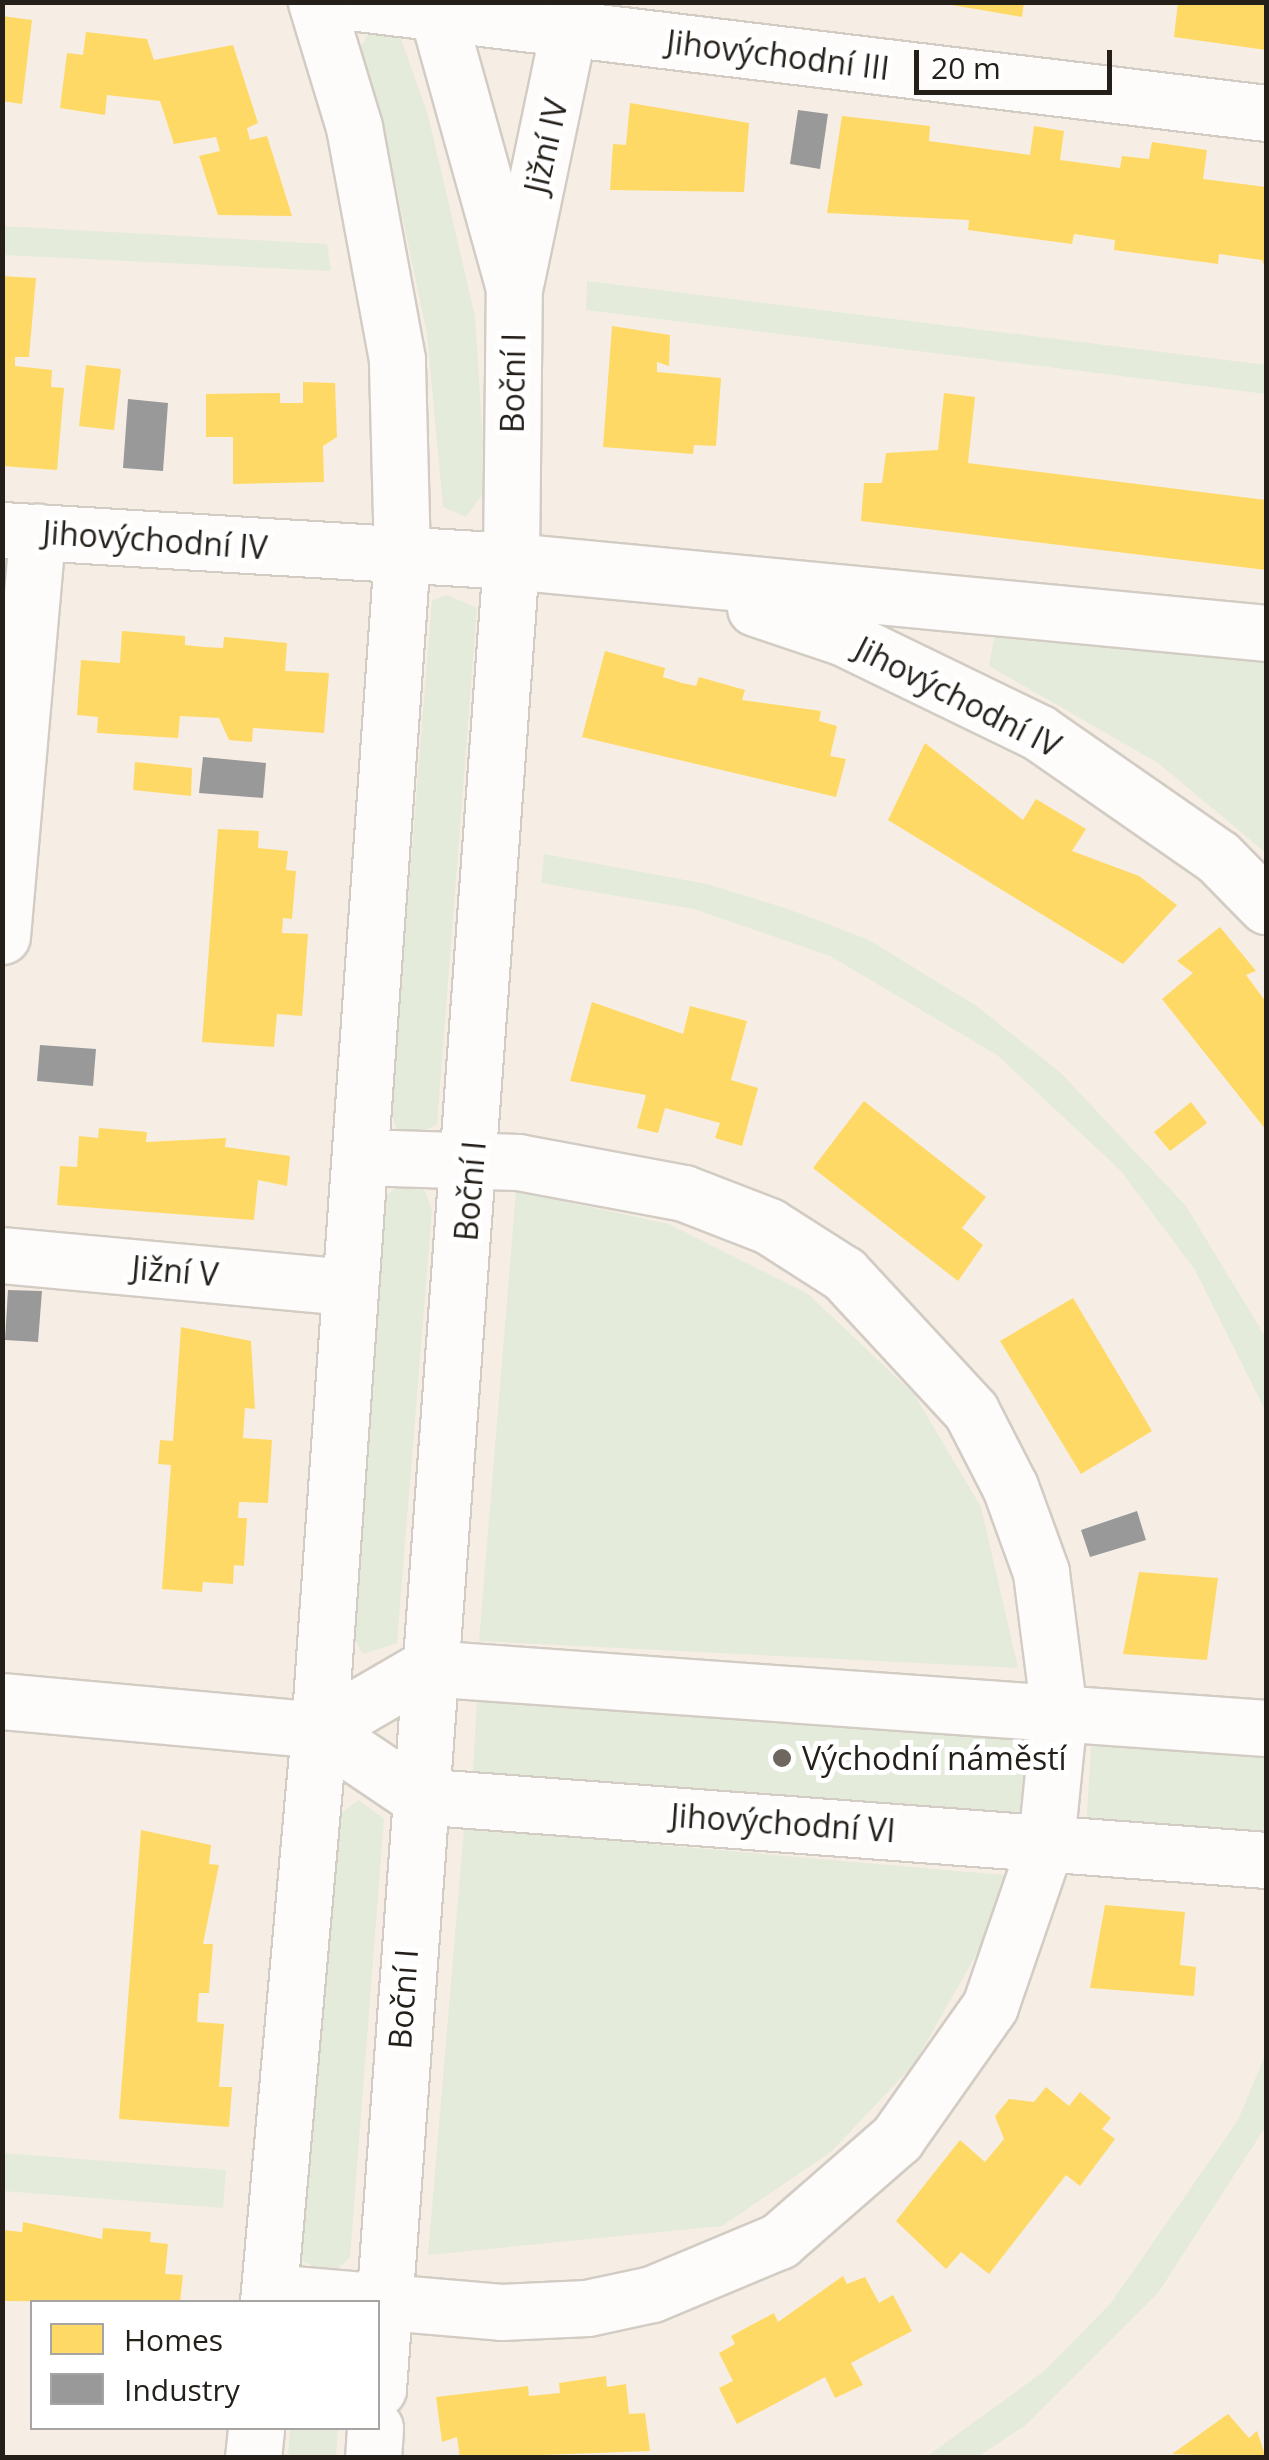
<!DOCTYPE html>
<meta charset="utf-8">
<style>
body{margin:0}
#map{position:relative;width:1269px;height:2460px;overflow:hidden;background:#f6eee4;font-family:"Open Sans",sans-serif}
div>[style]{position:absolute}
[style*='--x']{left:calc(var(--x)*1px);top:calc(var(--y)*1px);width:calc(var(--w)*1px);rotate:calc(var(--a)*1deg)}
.green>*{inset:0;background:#e4ebda}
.homes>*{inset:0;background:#ffd966}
.industry>*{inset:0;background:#999}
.roads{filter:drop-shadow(2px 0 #d2ccc4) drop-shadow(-2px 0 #d2ccc4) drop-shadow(0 2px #d2ccc4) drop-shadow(0 -2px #d2ccc4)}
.street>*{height:55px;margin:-27.5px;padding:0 27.5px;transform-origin:27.5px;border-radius:27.5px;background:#fefcfb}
.dots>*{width:28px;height:28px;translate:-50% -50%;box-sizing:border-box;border:5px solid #fff;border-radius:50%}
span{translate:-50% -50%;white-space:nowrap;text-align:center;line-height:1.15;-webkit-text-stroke:10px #fff;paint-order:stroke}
.street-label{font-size:32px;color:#241f19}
.poi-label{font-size:32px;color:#241f19}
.left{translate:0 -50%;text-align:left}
.frame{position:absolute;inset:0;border:5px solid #241f19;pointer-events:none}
.legend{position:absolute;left:30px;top:2300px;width:350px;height:130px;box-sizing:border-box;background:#fff;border:2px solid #a7a5a3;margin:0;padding:12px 18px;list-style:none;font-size:30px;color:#241f19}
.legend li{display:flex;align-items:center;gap:20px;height:50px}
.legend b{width:50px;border:2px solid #a7a5a3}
.scale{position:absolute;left:914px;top:50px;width:198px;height:45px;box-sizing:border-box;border:5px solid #241f19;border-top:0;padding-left:12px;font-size:30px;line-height:35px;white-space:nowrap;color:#241f19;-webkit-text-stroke:8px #fff;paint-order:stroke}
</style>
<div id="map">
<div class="green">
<i style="clip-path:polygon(372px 27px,401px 39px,428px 115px,475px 316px,486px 490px,466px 517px,443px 507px,427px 334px,389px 153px,355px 58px)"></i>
<i style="clip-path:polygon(2px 226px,327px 244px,331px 271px,3px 255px)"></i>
<i style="clip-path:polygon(587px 281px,1266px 365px,1266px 394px,586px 310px)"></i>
<i style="clip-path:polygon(447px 595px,477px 608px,437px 1125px,415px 1134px,397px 1132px,391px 1111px,432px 600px)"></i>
<i style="clip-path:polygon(995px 633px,1266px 651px,1266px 853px,1158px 763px,989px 666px)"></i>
<i style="clip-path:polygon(544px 854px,707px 884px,788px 909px,869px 940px,978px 1007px,1061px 1073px,1186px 1206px,1266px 1338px,1266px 1412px,1195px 1270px,1120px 1170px,997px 1055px,830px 956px,694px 909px,541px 883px)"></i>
<i style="clip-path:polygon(422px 1184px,432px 1210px,397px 1643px,363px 1654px,350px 1633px,383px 1199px,399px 1185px)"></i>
<i style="clip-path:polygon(516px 1191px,669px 1224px,807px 1293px,914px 1394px,981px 1507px,1018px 1668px,479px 1641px)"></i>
<i style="clip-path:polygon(478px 1687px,1013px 1728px,1027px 1743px,1020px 1814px,1003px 1823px,472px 1784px)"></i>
<i style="clip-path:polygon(1092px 1732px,1266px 1744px,1266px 1842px,1086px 1829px)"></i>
<i style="clip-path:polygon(359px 1800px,384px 1819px,350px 2258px,330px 2275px,301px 2260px,334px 1818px)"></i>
<i style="clip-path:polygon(464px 1828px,1004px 1875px,980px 1948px,914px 2064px,831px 2152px,722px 2226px,428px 2255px)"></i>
<i style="clip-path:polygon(1266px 2053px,1266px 2126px,1158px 2293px,1027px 2424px,978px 2457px,926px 2457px,1043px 2372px,1111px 2303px,1238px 2120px)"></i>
<i style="clip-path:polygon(2px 2153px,226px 2170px,223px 2208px,3px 2191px)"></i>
<i style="clip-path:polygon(290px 2428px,338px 2428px,336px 2457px,288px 2457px)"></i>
</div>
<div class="homes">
<i style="clip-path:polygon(934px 2px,1024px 2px,1022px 17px)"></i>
<i style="clip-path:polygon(1178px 2px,1266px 2px,1266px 50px,1174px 37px)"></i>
<i style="clip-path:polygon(2px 16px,32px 20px,22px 104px,2px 101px)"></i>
<i style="clip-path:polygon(86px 32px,147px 39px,154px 60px,233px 45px,258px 123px,247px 128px,250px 140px,267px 136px,292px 216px,218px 215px,199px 156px,220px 151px,216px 137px,174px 144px,160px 101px,107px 95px,105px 115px,60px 108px,67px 53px,83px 55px)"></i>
<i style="clip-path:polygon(630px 103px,749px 123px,744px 192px,610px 190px,613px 144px,626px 145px)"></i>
<i style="clip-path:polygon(842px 116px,930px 126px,929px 141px,1030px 155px,1034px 126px,1064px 131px,1060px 160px,1120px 168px,1122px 156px,1149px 159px,1152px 142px,1207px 150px,1203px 179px,1266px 187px,1266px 270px,1262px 260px,1219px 254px,1218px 264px,1114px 250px,1115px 240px,1074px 234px,1072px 244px,968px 230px,969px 220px,827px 213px)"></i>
<i style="clip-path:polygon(2px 276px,36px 278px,29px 357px,15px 357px,15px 366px,52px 370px,51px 387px,64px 388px,57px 470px,2px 466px)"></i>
<i style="clip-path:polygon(612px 326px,670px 335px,669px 366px,657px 362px,657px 372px,721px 378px,716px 446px,694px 445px,693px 454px,603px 447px)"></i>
<i style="clip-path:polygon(86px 365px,121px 369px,114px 430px,79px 426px)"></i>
<i style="clip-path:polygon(303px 382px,335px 383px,337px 437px,323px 446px,324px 482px,233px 484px,233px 437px,206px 437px,206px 394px,280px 393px,280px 403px,303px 403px)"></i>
<i style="clip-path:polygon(944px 393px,975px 397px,968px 463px,1266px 500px,1266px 570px,861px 521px,864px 483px,882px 483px,886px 453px,938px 450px)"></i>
<i style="clip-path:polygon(122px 631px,185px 636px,185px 645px,204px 647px,223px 648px,224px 637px,287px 643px,285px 671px,329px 673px,324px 733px,253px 728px,252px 742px,229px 740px,219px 718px,180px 716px,178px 738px,97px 733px,98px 717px,77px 715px,81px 660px,120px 663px)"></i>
<i style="clip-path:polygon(605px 651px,665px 668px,663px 677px,682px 683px,696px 686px,699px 677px,745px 690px,742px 700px,821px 711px,819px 721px,837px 726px,830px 756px,846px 759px,836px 797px,582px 737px)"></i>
<i style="clip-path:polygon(925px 743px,1023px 820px,1036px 799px,1086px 829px,1072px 851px,1139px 876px,1177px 905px,1123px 964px,888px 820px)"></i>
<i style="clip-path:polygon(135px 762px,192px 768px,191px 796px,133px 790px)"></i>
<i style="clip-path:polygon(218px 829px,259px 831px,258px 848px,288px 851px,286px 870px,296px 871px,292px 919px,283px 918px,282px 933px,308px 934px,302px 1016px,277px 1014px,274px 1047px,202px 1042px)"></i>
<i style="clip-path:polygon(1220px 927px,1256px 971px,1246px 975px,1266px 1002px,1266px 1130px,1162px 999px,1193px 973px,1177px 961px)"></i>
<i style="clip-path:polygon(592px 1002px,683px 1034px,690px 1006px,747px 1021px,731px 1080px,758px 1088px,742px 1146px,715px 1138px,720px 1123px,665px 1108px,658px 1133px,637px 1128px,646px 1095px,570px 1081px)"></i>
<i style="clip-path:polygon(864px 1101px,986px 1197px,962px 1228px,983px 1245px,958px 1281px,813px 1168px)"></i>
<i style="clip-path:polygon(1191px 1102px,1207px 1123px,1170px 1151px,1154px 1132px)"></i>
<i style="clip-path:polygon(99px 1128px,147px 1132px,146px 1142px,226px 1138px,225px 1147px,290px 1156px,287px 1186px,258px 1180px,254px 1220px,57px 1205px,60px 1166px,77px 1167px,79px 1136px,98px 1138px)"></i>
<i style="clip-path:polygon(1073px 1298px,1152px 1431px,1081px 1474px,1000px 1341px)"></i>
<i style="clip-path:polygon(181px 1327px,251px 1341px,255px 1409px,245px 1408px,243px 1438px,272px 1440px,268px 1503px,239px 1502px,238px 1518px,247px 1518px,244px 1566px,234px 1565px,233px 1584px,203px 1582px,202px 1592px,162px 1589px,171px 1465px,158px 1464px,160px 1440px,173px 1441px)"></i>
<i style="clip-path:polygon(1139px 1572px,1218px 1578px,1207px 1660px,1123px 1654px)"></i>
<i style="clip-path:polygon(141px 1830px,211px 1845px,209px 1864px,219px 1865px,203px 1944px,213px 1944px,209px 1993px,199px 1993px,197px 2022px,224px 2024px,219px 2087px,232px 2087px,229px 2127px,119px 2119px)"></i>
<i style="clip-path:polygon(1105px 1905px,1185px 1912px,1180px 1965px,1196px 1967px,1194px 1996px,1090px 1988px)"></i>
<i style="clip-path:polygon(1046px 2087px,1069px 2106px,1080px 2092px,1111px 2118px,1102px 2129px,1115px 2139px,1080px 2186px,1066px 2175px,989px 2274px,961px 2252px,946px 2269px,896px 2221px,960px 2140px,985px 2162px,1004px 2139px,995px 2116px,1009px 2099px,1034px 2102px)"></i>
<i style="clip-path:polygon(23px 2222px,102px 2239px,103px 2228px,151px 2232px,150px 2242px,168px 2244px,165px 2274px,183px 2275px,180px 2302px,2px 2301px,3px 2230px,22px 2232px)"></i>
<i style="clip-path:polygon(843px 2276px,847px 2284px,865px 2277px,879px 2303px,893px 2295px,912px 2331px,851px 2363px,863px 2385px,835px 2398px,825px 2377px,737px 2424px,719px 2388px,733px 2381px,719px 2353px,735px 2344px,731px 2336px,774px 2313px,778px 2322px)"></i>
<i style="clip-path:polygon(606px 2376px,607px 2387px,626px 2384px,629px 2414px,645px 2413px,650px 2451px,460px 2458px,457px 2437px,442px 2442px,436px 2397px,528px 2386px,529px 2396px,560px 2393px,559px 2383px)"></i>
<i style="clip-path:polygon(1228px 2414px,1249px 2438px,1257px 2431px,1266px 2458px,1172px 2454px)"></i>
</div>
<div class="industry">
<i style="clip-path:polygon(798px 110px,828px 114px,820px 169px,790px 164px)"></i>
<i style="clip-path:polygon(128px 399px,168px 403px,163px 471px,123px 468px)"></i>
<i style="clip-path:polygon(203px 757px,266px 763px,263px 798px,199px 793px)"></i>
<i style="clip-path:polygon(40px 1045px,96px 1049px,93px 1086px,37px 1081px)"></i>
<i style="clip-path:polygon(8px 1290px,42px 1291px,38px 1342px,5px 1340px)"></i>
<i style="clip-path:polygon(1137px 1511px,1146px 1540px,1090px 1557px,1081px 1530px)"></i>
</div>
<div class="roads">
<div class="street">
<i style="--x:350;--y:2;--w:923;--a:6.91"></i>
<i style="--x:516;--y:280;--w:284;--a:-78.2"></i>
<i style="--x:2;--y:530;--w:510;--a:3.49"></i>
<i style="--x:511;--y:561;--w:758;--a:5.45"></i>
<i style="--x:755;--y:608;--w:94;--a:18.6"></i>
<i style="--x:844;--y:638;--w:216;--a:25.9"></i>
<i style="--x:1038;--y:732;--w:219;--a:34.8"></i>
<i style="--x:1218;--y:857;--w:69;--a:45.6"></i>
<i style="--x:2;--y:936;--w:406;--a:-85"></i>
<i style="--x:2;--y:1255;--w:346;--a:5.3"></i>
<i style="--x:2;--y:1701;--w:318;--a:5.2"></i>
<i style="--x:319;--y:1730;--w:118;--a:34"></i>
<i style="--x:417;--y:1796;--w:851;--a:4.31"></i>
<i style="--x:319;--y:1730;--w:124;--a:-30.1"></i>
<i style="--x:426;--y:1668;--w:842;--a:4.09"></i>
<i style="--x:269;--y:2292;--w:233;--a:4.9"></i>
<i style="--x:501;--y:2312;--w:86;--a:-2.7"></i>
<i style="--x:587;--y:2308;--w:66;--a:-12.2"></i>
<i style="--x:652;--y:2294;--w:138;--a:-22.7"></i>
<i style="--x:779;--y:2241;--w:157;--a:-41.1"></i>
<i style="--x:897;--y:2138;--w:161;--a:-54.8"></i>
<i style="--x:990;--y:2006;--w:172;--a:-71"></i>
<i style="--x:1046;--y:1843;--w:131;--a:-84.3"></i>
<i style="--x:1059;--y:1713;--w:142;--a:-97.3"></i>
<i style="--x:1041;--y:1572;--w:90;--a:-110"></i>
<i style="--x:1010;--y:1487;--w:85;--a:-117.2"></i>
<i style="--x:971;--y:1411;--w:187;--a:-132.8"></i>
<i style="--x:844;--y:1274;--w:89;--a:-147.4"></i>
<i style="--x:769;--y:1226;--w:91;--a:-158.8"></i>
<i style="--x:684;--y:1193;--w:169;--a:-169.4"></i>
<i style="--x:518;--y:1162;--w:158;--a:-178.2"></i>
<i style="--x:268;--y:2302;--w:574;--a:-84.9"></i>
<i style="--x:319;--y:1730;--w:1177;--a:-85.96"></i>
<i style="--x:402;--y:556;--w:197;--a:-91.5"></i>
<i style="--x:397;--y:359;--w:236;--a:-100.5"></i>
<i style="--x:354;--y:127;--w:131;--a:-106.9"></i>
<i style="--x:378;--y:2389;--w:1833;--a:-85.84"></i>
<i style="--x:511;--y:561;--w:273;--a:-89.4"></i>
<i style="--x:514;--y:288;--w:297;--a:-105.6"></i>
<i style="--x:253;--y:2458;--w:30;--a:-84"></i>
<i style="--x:373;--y:2458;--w:30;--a:-86"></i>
</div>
</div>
<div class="dots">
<i style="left:782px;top:1758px;background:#6e6760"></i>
</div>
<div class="street-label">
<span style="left:778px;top:55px;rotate:7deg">Jihovýchodní III</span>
<span style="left:546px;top:146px;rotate:-77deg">Jižní IV</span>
<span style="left:513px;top:383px;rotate:-89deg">Boční I</span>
<span style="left:155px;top:540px;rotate:4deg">Jihovýchodní IV</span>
<span style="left:958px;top:697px;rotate:27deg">Jihovýchodní IV</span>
<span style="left:470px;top:1191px;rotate:-85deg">Boční I</span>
<span style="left:175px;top:1271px;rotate:5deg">Jižní V</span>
<span style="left:783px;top:1823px;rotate:4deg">Jihovýchodní VI</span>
<span style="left:403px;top:1999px;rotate:-86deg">Boční I</span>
</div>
<div class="poi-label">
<span class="left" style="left:802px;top:1758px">Východní náměstí</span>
</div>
<div class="frame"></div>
<ul class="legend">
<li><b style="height:28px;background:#ffd966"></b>Homes</li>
<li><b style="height:28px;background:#999"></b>Industry</li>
</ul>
<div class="scale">20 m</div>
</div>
